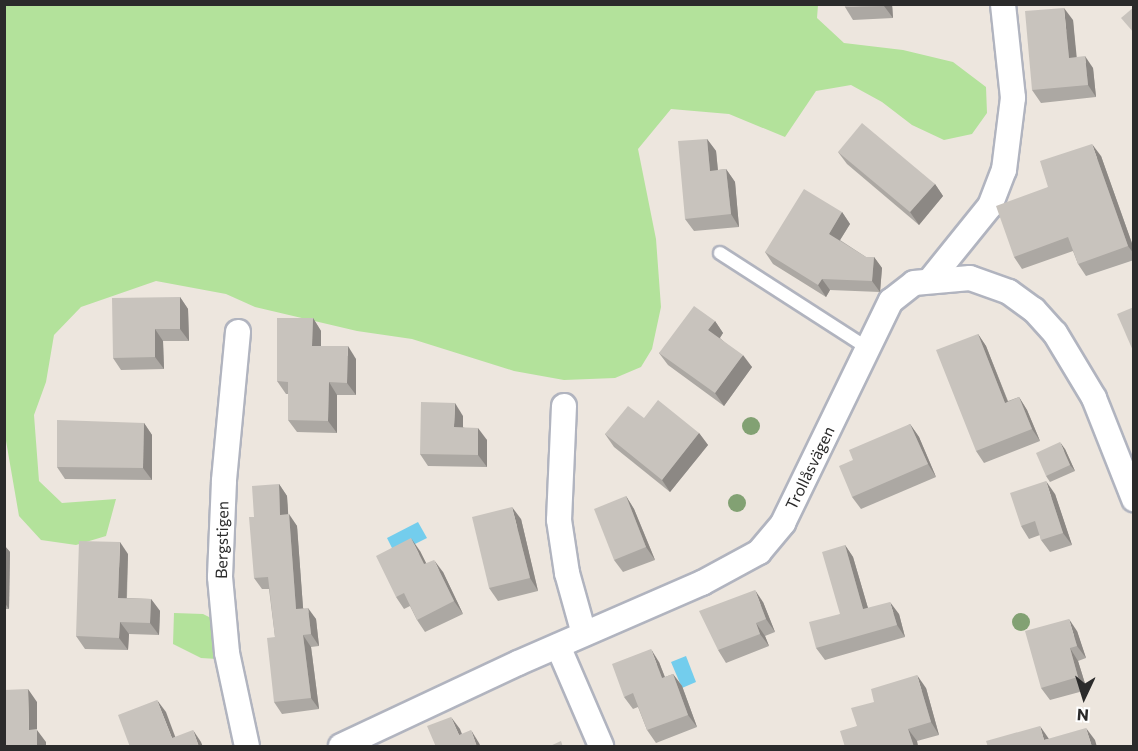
<!DOCTYPE html>
<meta charset="utf-8">
<style>
body{margin:0}
#map{position:relative;width:1138px;height:751px;overflow:hidden;background:#ede6de;font-family:Commissioner,sans-serif}
div>[style]{position:absolute}
[style*='--x']{left:calc(var(--x)*1px);top:calc(var(--y)*1px);width:calc(var(--w)*1px);rotate:calc(var(--a)*1deg)}
.green>*{inset:0;background:#b3e29b}
.water>*{inset:0;background:#73cded}
.roads{filter:drop-shadow(2px 0 #b1b4bf) drop-shadow(-2px 0 #b1b4bf) drop-shadow(0 2px #b1b4bf) drop-shadow(0 -2px #b1b4bf)}
.service>*{height:12px;margin:-6px;padding:0 6px;transform-origin:6px;border-radius:6px;background:#fff}
.minor>*{height:24px;margin:-12px;padding:0 12px;transform-origin:12px;border-radius:12px;background:#fff}
.trees>*{width:18px;height:18px;margin:-9px;border-radius:50%;background:#82a173}
.wall>*{inset:0;background:#aca8a3}
.shaded-wall>*{inset:0;background:#8c8884}
.building>*{inset:0;background:#c8c3bd}
span{translate:-50% -50%;white-space:nowrap;text-align:center;line-height:1.15;-webkit-text-stroke:4.5px #fff;paint-order:stroke}
.street-label{font-size:16px;color:#2b2b2b}
.frame{position:absolute;inset:0;border:6px solid #2b2b2b;pointer-events:none}
.north{position:absolute;left:1054px;top:667px;width:60px;height:60px;-webkit-text-stroke:4px #fff;paint-order:stroke;rotate:184deg;font-size:16px;font-weight:700;line-height:24px;text-align:center;color:#2b2b2b}
.north::after{content:'';display:block;margin:auto;width:21px;height:27px;background:#2b2b2b;clip-path:polygon(50% 0,100% 100%,50% 72%,0 100%)}
</style>
<div id="map">
<div class="green">
<i style="clip-path:polygon(4px 5px,818px 5px,817px 18px,844px 43px,903px 50px,953px 62px,986px 87px,987px 113px,972px 134px,944px 140px,912px 125px,882px 102px,851px 85px,816px 91px,785px 137px,729px 114px,671px 109px,638px 149px,656px 239px,661px 307px,652px 349px,641px 367px,615px 378px,564px 380px,514px 371px,412px 339px,357px 331px,255px 307px,226px 294px,156px 281px,81px 307px,54px 335px,46px 382px,34px 415px,39px 481px,62px 503px,116px 499px,106px 536px,76px 545px,41px 540px,19px 516px,5px 435px)"></i>
<i style="clip-path:polygon(174px 613px,203px 614px,213px 619px,217px 659px,201px 658px,173px 644px)"></i>
</div>
<div class="water">
<i style="clip-path:polygon(418px 522px,427px 538px,395px 554px,387px 538px)"></i>
<i style="clip-path:polygon(686px 656px,696px 682px,682px 688px,671px 662px)"></i>
</div>
<div class="roads">
<div class="service">
<i style="--x:720;--y:253;--w:174;--a:32.8"></i>
</div>
<div class="minor">
<i style="--x:931;--y:279;--w:94;--a:-51.1"></i>
<i style="--x:990;--y:206;--w:39;--a:-69"></i>
<i style="--x:1004;--y:170;--w:73;--a:-82.9"></i>
<i style="--x:1013;--y:98;--w:95;--a:-96.1"></i>
<i style="--x:238;--y:332;--w:150;--a:95.4"></i>
<i style="--x:224;--y:481;--w:96;--a:92.4"></i>
<i style="--x:220;--y:577;--w:76;--a:84.7"></i>
<i style="--x:227;--y:653;--w:95;--a:77.9"></i>
<i style="--x:564;--y:406;--w:114;--a:92.5"></i>
<i style="--x:559;--y:520;--w:54;--a:81.4"></i>
<i style="--x:567;--y:573;--w:63;--a:74.4"></i>
<i style="--x:558;--y:646;--w:109;--a:66.7"></i>
<i style="--x:341;--y:746;--w:195;--a:-25.1"></i>
<i style="--x:518;--y:663;--w:201;--a:-23.5"></i>
<i style="--x:702;--y:583;--w:65;--a:-28.5"></i>
<i style="--x:759;--y:552;--w:38;--a:-50"></i>
<i style="--x:783;--y:523;--w:247;--a:-64.1"></i>
<i style="--x:891;--y:301;--w:29;--a:-38"></i>
<i style="--x:914;--y:283;--w:56;--a:-5.1"></i>
<i style="--x:970;--y:278;--w:41;--a:19.7"></i>
<i style="--x:1009;--y:292;--w:31;--a:36"></i>
<i style="--x:1034;--y:310;--w:31;--a:48"></i>
<i style="--x:1055;--y:333;--w:76;--a:59"></i>
<i style="--x:1094;--y:398;--w:109;--a:68.4"></i>
</div>
</div>
<div class="trees">
<i style="left:751px;top:426px"></i>
<i style="left:737px;top:503px"></i>
<i style="left:1021px;top:622px"></i>
</div>
<div class="wall">
<i style="clip-path:polygon(892px 4px,893px 18px,853px 20px,845px 7px)"></i>
<i style="clip-path:polygon(1073px 20px,1076px 57px,1093px 68px,1096px 97px,1041px 103px,1032px 90px)"></i>
<i style="clip-path:polygon(707px 139px,716px 151px,718px 170px,726px 169px,735px 182px,739px 227px,694px 231px,685px 219px)"></i>
<i style="clip-path:polygon(838px 152px,935px 184px,943px 196px,919px 225px,847px 164px)"></i>
<i style="clip-path:polygon(1101px 156px,1134px 249px,1134px 260px,1086px 276px,1078px 264px,1073px 251px,1022px 269px,1014px 257px,1048px 187px)"></i>
<i style="clip-path:polygon(842px 212px,850px 224px,840px 240px,866px 257px,874px 257px,882px 268px,880px 292px,830px 290px,826px 297px,773px 264px,765px 252px)"></i>
<i style="clip-path:polygon(180px 297px,188px 309px,189px 341px,163px 341px,164px 369px,121px 370px,113px 358px)"></i>
<i style="clip-path:polygon(313px 318px,321px 331px,321px 346px,356px 359px,356px 395px,337px 395px,337px 433px,297px 432px,288px 420px,288px 394px,286px 394px,277px 381px)"></i>
<i style="clip-path:polygon(715px 321px,723px 333px,720px 338px,752px 367px,724px 406px,668px 365px,659px 353px)"></i>
<i style="clip-path:polygon(978px 334px,986px 346px,1008px 401px,1019px 397px,1027px 410px,1040px 441px,984px 463px,976px 451px)"></i>
<i style="clip-path:polygon(463px 416px,463px 427px,487px 440px,487px 467px,428px 466px,420px 454px)"></i>
<i style="clip-path:polygon(644px 418px,699px 433px,708px 445px,670px 492px,614px 447px,605px 434px)"></i>
<i style="clip-path:polygon(144px 423px,152px 435px,152px 480px,65px 479px,57px 467px)"></i>
<i style="clip-path:polygon(910px 424px,919px 437px,936px 477px,861px 509px,852px 497px,853px 460px)"></i>
<i style="clip-path:polygon(1065px 449px,1075px 471px,1050px 482px,1046px 476px)"></i>
<i style="clip-path:polygon(279px 484px,287px 496px,288px 514px,297px 526px,303px 608px,316px 619px,319px 646px,311px 647px,319px 709px,282px 714px,274px 702px,275px 637px,269px 589px,262px 589px,254px 578px,254px 517px)"></i>
<i style="clip-path:polygon(1055px 494px,1072px 545px,1050px 552px,1041px 540px,1040px 535px,1029px 539px,1021px 526px)"></i>
<i style="clip-path:polygon(626px 496px,634px 509px,655px 560px,623px 572px,614px 560px)"></i>
<i style="clip-path:polygon(521px 519px,538px 591px,498px 601px,489px 588px)"></i>
<i style="clip-path:polygon(4px 545px,10px 552px,9px 609px,4px 609px)"></i>
<i style="clip-path:polygon(845px 545px,853px 557px,868px 608px,899px 614px,905px 637px,825px 660px,816px 648px,840px 614px)"></i>
<i style="clip-path:polygon(420px 551px,426px 563px,443px 572px,463px 614px,425px 632px,417px 620px,410px 606px,404px 609px,396px 597px)"></i>
<i style="clip-path:polygon(128px 554px,127px 598px,151px 599px,160px 611px,159px 635px,129px 634px,128px 650px,85px 649px,76px 636px)"></i>
<i style="clip-path:polygon(763px 602px,775px 632px,765px 636px,769px 646px,726px 663px,718px 650px)"></i>
<i style="clip-path:polygon(1077px 631px,1086px 658px,1078px 661px,1087px 690px,1050px 700px,1041px 688px)"></i>
<i style="clip-path:polygon(659px 662px,665px 677px,673px 674px,682px 686px,697px 727px,656px 743px,647px 730px,638px 707px,633px 709px,624px 697px)"></i>
<i style="clip-path:polygon(926px 688px,939px 735px,917px 741px,918px 747px,845px 747px,857px 726px)"></i>
</div>
<div class="shaded-wall">
<i style="clip-path:polygon(884px 4px,892px 4px,893px 18px,884px 6px)"></i>
<i style="clip-path:polygon(1064px 8px,1073px 20px,1078px 70px,1069px 58px)"></i>
<i style="clip-path:polygon(1085px 56px,1093px 68px,1096px 97px,1088px 85px)"></i>
<i style="clip-path:polygon(707px 139px,716px 151px,719px 183px,710px 171px)"></i>
<i style="clip-path:polygon(1092px 144px,1101px 156px,1134px 249px,1134px 254px,1128px 246px)"></i>
<i style="clip-path:polygon(726px 169px,735px 182px,739px 227px,731px 214px)"></i>
<i style="clip-path:polygon(935px 184px,943px 196px,919px 225px,910px 212px)"></i>
<i style="clip-path:polygon(842px 212px,850px 224px,837px 245px,829px 234px)"></i>
<i style="clip-path:polygon(874px 257px,882px 268px,880px 292px,872px 281px)"></i>
<i style="clip-path:polygon(822px 279px,830px 290px,826px 297px,818px 285px)"></i>
<i style="clip-path:polygon(180px 297px,188px 309px,189px 341px,180px 329px)"></i>
<i style="clip-path:polygon(313px 318px,321px 331px,321px 358px,312px 346px)"></i>
<i style="clip-path:polygon(715px 321px,723px 333px,717px 342px,708px 330px)"></i>
<i style="clip-path:polygon(155px 329px,163px 341px,164px 369px,155px 357px)"></i>
<i style="clip-path:polygon(978px 334px,986px 346px,1013px 415px,1005px 403px)"></i>
<i style="clip-path:polygon(348px 346px,356px 359px,356px 395px,347px 383px)"></i>
<i style="clip-path:polygon(743px 355px,752px 367px,724px 406px,715px 393px)"></i>
<i style="clip-path:polygon(329px 382px,337px 395px,337px 433px,328px 421px)"></i>
<i style="clip-path:polygon(1019px 397px,1027px 410px,1040px 441px,1032px 429px)"></i>
<i style="clip-path:polygon(455px 403px,463px 416px,463px 440px,454px 427px)"></i>
<i style="clip-path:polygon(144px 423px,152px 435px,152px 480px,143px 468px)"></i>
<i style="clip-path:polygon(910px 424px,919px 437px,936px 477px,928px 464px)"></i>
<i style="clip-path:polygon(478px 428px,487px 440px,487px 467px,478px 455px)"></i>
<i style="clip-path:polygon(699px 433px,708px 445px,670px 492px,662px 480px)"></i>
<i style="clip-path:polygon(1060px 442px,1065px 449px,1075px 471px,1070px 465px)"></i>
<i style="clip-path:polygon(1046px 481px,1055px 494px,1072px 545px,1063px 533px)"></i>
<i style="clip-path:polygon(279px 484px,287px 496px,289px 526px,280px 515px)"></i>
<i style="clip-path:polygon(626px 496px,634px 509px,655px 560px,646px 547px)"></i>
<i style="clip-path:polygon(512px 507px,521px 519px,538px 591px,530px 578px)"></i>
<i style="clip-path:polygon(289px 514px,297px 526px,304px 621px,296px 609px)"></i>
<i style="clip-path:polygon(411px 538px,420px 551px,433px 577px,424px 564px)"></i>
<i style="clip-path:polygon(120px 542px,128px 554px,126px 610px,118px 598px)"></i>
<i style="clip-path:polygon(4px 545px,10px 552px,9px 609px,4px 602px)"></i>
<i style="clip-path:polygon(845px 545px,853px 557px,872px 622px,863px 609px)"></i>
<i style="clip-path:polygon(434px 560px,443px 572px,463px 614px,454px 601px)"></i>
<i style="clip-path:polygon(755px 590px,763px 602px,775px 632px,766px 619px)"></i>
<i style="clip-path:polygon(151px 599px,160px 611px,159px 635px,150px 623px)"></i>
<i style="clip-path:polygon(890px 602px,899px 614px,905px 637px,897px 625px)"></i>
<i style="clip-path:polygon(308px 608px,316px 619px,319px 646px,311px 634px)"></i>
<i style="clip-path:polygon(1069px 619px,1077px 631px,1086px 658px,1077px 646px)"></i>
<i style="clip-path:polygon(120px 622px,129px 634px,128px 650px,119px 638px)"></i>
<i style="clip-path:polygon(756px 623px,765px 636px,769px 646px,760px 634px)"></i>
<i style="clip-path:polygon(303px 635px,311px 647px,319px 709px,311px 698px)"></i>
<i style="clip-path:polygon(1070px 648px,1078px 661px,1087px 690px,1078px 677px)"></i>
<i style="clip-path:polygon(651px 649px,659px 662px,670px 691px,662px 678px)"></i>
<i style="clip-path:polygon(673px 674px,682px 686px,697px 727px,688px 715px)"></i>
<i style="clip-path:polygon(917px 675px,926px 688px,939px 735px,931px 722px)"></i>
<i style="clip-path:polygon(28px 689px,37px 702px,37px 730px,46px 742px,46px 747px,37px 747px,29px 730px)"></i>
<i style="clip-path:polygon(157px 700px,166px 712px,179px 747px,172px 738px)"></i>
<i style="clip-path:polygon(451px 717px,460px 729px,467px 747px,459px 735px)"></i>
<i style="clip-path:polygon(1040px 726px,1049px 739px,1044px 740px)"></i>
<i style="clip-path:polygon(1086px 728px,1095px 740px,1097px 747px,1092px 747px)"></i>
<i style="clip-path:polygon(908px 729px,917px 741px,918px 747px,914px 747px)"></i>
<i style="clip-path:polygon(193px 730px,201px 742px,203px 747px,199px 747px)"></i>
<i style="clip-path:polygon(471px 730px,479px 743px,481px 747px,477px 747px)"></i>
</div>
<div class="building">
<i style="clip-path:polygon(844px 4px,884px 4px,884px 6px,845px 7px)"></i>
<i style="clip-path:polygon(1134px 7px,1134px 33px,1121px 18px)"></i>
<i style="clip-path:polygon(1064px 8px,1069px 58px,1085px 56px,1088px 85px,1032px 90px,1025px 11px)"></i>
<i style="clip-path:polygon(862px 123px,935px 184px,910px 212px,838px 152px)"></i>
<i style="clip-path:polygon(707px 139px,710px 171px,726px 169px,731px 214px,685px 219px,678px 141px)"></i>
<i style="clip-path:polygon(1092px 144px,1128px 246px,1078px 264px,1068px 237px,1014px 257px,996px 206px,1048px 187px,1040px 161px)"></i>
<i style="clip-path:polygon(804px 189px,842px 212px,829px 234px,866px 257px,874px 257px,872px 281px,822px 279px,818px 285px,765px 252px)"></i>
<i style="clip-path:polygon(180px 297px,180px 329px,155px 329px,155px 357px,113px 358px,112px 298px)"></i>
<i style="clip-path:polygon(694px 306px,715px 321px,708px 330px,743px 355px,715px 393px,659px 353px)"></i>
<i style="clip-path:polygon(1134px 307px,1134px 353px,1117px 314px)"></i>
<i style="clip-path:polygon(277px 318px,313px 318px,312px 346px,348px 346px,347px 383px,329px 382px,328px 421px,288px 420px,288px 382px,277px 381px)"></i>
<i style="clip-path:polygon(978px 334px,1005px 403px,1019px 397px,1032px 429px,976px 451px,936px 350px)"></i>
<i style="clip-path:polygon(658px 400px,699px 433px,662px 480px,605px 434px,628px 406px,644px 418px)"></i>
<i style="clip-path:polygon(421px 402px,455px 403px,454px 427px,478px 428px,478px 455px,420px 454px)"></i>
<i style="clip-path:polygon(57px 420px,144px 423px,143px 468px,57px 467px)"></i>
<i style="clip-path:polygon(910px 424px,928px 464px,852px 497px,839px 466px,853px 460px,849px 450px)"></i>
<i style="clip-path:polygon(1060px 442px,1070px 465px,1046px 476px,1036px 453px)"></i>
<i style="clip-path:polygon(1046px 481px,1063px 533px,1041px 540px,1035px 521px,1021px 526px,1010px 493px)"></i>
<i style="clip-path:polygon(279px 484px,280px 515px,289px 514px,296px 609px,308px 608px,311px 634px,303px 635px,311px 698px,274px 702px,267px 638px,275px 637px,268px 577px,254px 578px,249px 517px,254px 517px,252px 486px)"></i>
<i style="clip-path:polygon(626px 496px,646px 547px,614px 560px,594px 509px)"></i>
<i style="clip-path:polygon(512px 507px,530px 578px,489px 588px,472px 517px)"></i>
<i style="clip-path:polygon(411px 538px,424px 564px,434px 560px,454px 601px,417px 620px,404px 593px,396px 597px,376px 556px)"></i>
<i style="clip-path:polygon(79px 541px,120px 542px,118px 598px,151px 599px,150px 623px,120px 622px,119px 638px,76px 636px)"></i>
<i style="clip-path:polygon(845px 545px,863px 609px,890px 602px,897px 625px,816px 648px,809px 622px,840px 614px,822px 552px)"></i>
<i style="clip-path:polygon(755px 590px,766px 619px,756px 623px,760px 634px,718px 650px,699px 611px)"></i>
<i style="clip-path:polygon(1069px 619px,1077px 646px,1070px 648px,1078px 677px,1041px 688px,1025px 631px)"></i>
<i style="clip-path:polygon(651px 649px,662px 678px,673px 674px,688px 715px,647px 730px,633px 693px,624px 697px,612px 664px)"></i>
<i style="clip-path:polygon(917px 675px,931px 722px,908px 729px,914px 747px,845px 747px,840px 731px,857px 726px,851px 708px,874px 702px,871px 689px)"></i>
<i style="clip-path:polygon(28px 689px,29px 730px,37px 729px,37px 747px,4px 747px,4px 690px)"></i>
<i style="clip-path:polygon(157px 700px,172px 738px,193px 730px,199px 747px,130px 747px,118px 715px)"></i>
<i style="clip-path:polygon(451px 717px,459px 735px,471px 730px,477px 747px,436px 747px,427px 726px)"></i>
<i style="clip-path:polygon(1040px 726px,1044px 740px,1086px 728px,1092px 747px,988px 747px,986px 741px)"></i>
<i style="clip-path:polygon(561px 741px,563px 747px,548px 747px)"></i>
</div>
<div class="street-label">
<span style="left:810px;top:468px;rotate:-64deg">Trollåsvägen</span>
<span style="left:222px;top:540px;rotate:-89deg">Bergstigen</span>
</div>
<div class="frame"></div>
<div class="north">N</div>
</div>
